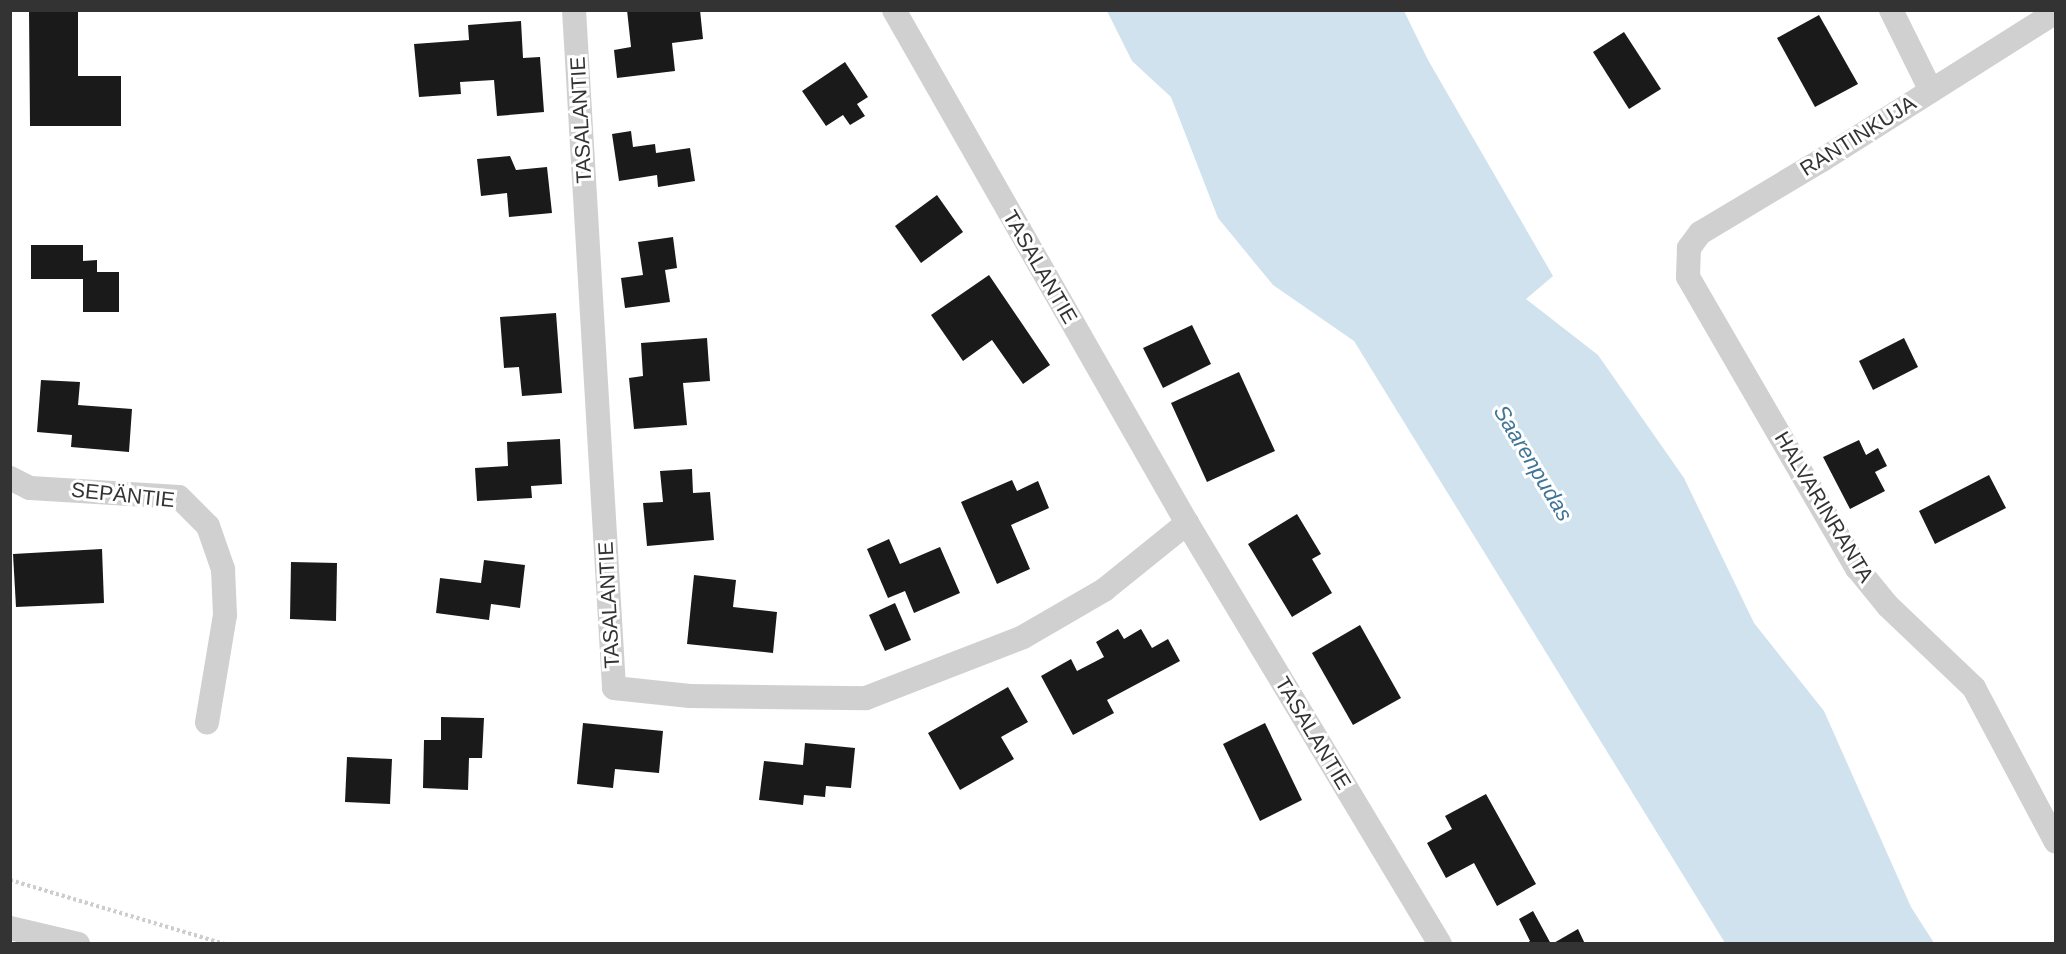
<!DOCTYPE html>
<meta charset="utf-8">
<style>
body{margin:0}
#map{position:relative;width:2066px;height:954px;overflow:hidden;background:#fff;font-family:Arial,sans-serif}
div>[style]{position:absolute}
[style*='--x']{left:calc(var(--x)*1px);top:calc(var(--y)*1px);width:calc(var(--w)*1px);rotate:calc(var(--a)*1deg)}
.water>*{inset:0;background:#cfe2ee}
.building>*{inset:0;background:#1a1a1a}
.path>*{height:4px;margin-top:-2px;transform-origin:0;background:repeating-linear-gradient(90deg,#cdcdcd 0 3px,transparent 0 6px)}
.street>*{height:24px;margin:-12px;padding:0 12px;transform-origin:12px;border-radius:12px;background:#d0d0d0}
span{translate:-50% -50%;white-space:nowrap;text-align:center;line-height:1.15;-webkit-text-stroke:6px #fff;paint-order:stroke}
.street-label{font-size:21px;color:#333}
.water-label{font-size:22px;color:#3f7597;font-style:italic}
.frame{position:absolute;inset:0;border:12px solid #333;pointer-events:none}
</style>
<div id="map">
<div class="water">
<i style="clip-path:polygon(1107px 11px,1404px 11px,1428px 60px,1553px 276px,1526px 299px,1598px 355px,1684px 478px,1754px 623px,1824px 711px,1911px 907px,1934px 943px,1725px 943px,1354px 341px,1273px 285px,1218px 218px,1171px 97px,1132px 61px)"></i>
</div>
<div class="building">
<i style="clip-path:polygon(29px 10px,78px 10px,78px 76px,121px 76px,121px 126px,30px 126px)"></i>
<i style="clip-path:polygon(627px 10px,700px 10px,703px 39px,672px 43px,675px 71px,617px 78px,614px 50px,631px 47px)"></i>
<i style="clip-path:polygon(1819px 15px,1858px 84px,1815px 107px,1777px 38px)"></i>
<i style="clip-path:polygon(521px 21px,523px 58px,540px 57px,544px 112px,497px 116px,494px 80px,460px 82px,461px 94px,419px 97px,414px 44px,469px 40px,468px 25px)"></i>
<i style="clip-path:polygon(1624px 32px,1661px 89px,1629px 109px,1593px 52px)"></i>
<i style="clip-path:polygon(845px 62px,868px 97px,857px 104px,865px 116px,850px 125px,843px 115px,826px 126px,802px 91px)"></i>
<i style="clip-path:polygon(631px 131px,633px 147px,655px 144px,656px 153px,690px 148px,695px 181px,658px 187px,657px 175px,619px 181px,612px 134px)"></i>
<i style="clip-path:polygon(510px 156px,516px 170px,547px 167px,552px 213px,509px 217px,507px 193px,481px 196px,477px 159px)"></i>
<i style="clip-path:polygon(937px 195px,963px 232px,921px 263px,895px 226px)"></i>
<i style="clip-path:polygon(673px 237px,677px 268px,665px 270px,670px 302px,625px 308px,621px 278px,643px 275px,638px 242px)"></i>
<i style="clip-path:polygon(31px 245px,83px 245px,83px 261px,97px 260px,97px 272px,119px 272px,119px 312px,83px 312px,83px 279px,31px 279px)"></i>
<i style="clip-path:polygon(989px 275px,1050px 365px,1023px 384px,992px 340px,963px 361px,931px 315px)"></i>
<i style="clip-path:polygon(556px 313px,562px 393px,522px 396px,519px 367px,504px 368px,500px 317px)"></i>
<i style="clip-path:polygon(1192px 325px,1211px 364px,1163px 388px,1143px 348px)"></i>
<i style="clip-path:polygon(707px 338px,710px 381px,683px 383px,687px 425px,634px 429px,629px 378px,643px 376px,641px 343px)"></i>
<i style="clip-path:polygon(1904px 338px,1918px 367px,1873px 390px,1859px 361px)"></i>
<i style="clip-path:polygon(1239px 372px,1275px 451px,1207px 482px,1171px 403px)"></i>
<i style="clip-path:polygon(41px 380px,80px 382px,78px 405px,132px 409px,129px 452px,71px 447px,72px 435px,37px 432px)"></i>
<i style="clip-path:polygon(560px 439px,562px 484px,531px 486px,532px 498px,477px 501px,475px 468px,508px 466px,507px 442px)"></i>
<i style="clip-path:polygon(1859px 440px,1866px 455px,1878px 448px,1887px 466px,1875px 472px,1885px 491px,1850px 509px,1823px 457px)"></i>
<i style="clip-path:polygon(692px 469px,693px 493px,710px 492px,714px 540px,647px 546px,643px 503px,663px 502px,660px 471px)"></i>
<i style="clip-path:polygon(1989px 475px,2006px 508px,1935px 544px,1919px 511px)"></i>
<i style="clip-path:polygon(1012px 480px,1017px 491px,1038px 481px,1049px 508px,1011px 525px,1030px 569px,997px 584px,961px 502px)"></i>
<i style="clip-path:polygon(1297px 514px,1321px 554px,1312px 559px,1332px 593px,1292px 617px,1248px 544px)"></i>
<i style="clip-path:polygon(889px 539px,900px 564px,940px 547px,960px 593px,914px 613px,905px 591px,888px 598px,867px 549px)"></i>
<i style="clip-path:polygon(102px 549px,104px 603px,16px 607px,13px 554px)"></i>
<i style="clip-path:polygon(484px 560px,525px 565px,520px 608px,491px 604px,489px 620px,436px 613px,440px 578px,481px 583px)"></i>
<i style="clip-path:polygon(291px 562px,337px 563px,336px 621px,290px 619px)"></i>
<i style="clip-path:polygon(694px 575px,736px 580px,733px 607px,777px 612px,773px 653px,687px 644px)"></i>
<i style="clip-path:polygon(895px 603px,911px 640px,885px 651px,869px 615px)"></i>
<i style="clip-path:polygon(1360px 625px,1401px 698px,1353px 725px,1312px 653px)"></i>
<i style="clip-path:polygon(1118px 629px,1124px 639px,1141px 629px,1152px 648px,1168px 639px,1180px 661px,1107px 700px,1114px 713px,1073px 735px,1041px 676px,1071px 659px,1077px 671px,1104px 657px,1096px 642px)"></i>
<i style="clip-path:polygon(1008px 687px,1028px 722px,1001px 737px,1014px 759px,960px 790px,928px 733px)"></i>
<i style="clip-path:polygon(441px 717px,484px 718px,482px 758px,469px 758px,468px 790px,423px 788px,424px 740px,441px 740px)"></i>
<i style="clip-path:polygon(583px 723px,663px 731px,659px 773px,615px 769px,613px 788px,577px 784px)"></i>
<i style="clip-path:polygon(1265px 723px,1302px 800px,1260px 821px,1223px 744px)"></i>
<i style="clip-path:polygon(805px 743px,855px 748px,851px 788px,826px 786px,825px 797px,804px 795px,803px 805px,759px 800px,764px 761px,803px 765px)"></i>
<i style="clip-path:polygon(347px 757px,392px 759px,390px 804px,345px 802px)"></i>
<i style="clip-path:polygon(1486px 794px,1536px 884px,1497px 906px,1474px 863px,1446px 878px,1427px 843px,1452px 829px,1445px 816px)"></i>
<i style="clip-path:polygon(1533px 911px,1551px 944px,1526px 944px,1530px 941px,1519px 919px)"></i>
<i style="clip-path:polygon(1578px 929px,1585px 944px,1552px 944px)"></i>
</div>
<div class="path">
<i style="--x:10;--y:880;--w:224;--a:16.6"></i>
</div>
<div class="street">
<i style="--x:574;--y:10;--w:679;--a:86.62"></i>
<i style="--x:614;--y:688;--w:76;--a:6"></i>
<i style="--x:690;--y:696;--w:176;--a:0.7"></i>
<i style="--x:866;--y:698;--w:168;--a:-21.2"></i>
<i style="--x:1023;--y:637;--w:94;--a:-30.1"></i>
<i style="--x:1104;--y:590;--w:107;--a:-38.9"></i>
<i style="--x:894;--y:10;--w:591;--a:60.27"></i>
<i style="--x:1187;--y:523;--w:491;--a:59"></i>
<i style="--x:1891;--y:10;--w:90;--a:63.7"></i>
<i style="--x:2056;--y:12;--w:277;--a:147.7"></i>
<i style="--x:1822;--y:160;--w:142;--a:149.1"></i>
<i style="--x:1700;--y:233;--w:19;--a:126"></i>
<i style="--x:1689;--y:248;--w:29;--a:92"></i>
<i style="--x:1688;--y:277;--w:337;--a:59.9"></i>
<i style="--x:1857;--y:568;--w:49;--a:50.8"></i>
<i style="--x:1888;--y:606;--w:119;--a:43.6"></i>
<i style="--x:1974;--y:688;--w:174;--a:62"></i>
<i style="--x:10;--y:478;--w:22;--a:27"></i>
<i style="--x:30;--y:488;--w:149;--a:3.5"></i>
<i style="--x:179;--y:497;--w:41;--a:45"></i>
<i style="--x:208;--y:526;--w:46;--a:70.8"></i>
<i style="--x:223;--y:569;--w:46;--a:87.5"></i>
<i style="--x:225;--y:615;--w:109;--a:99.5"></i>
<i style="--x:10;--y:928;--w:70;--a:13.2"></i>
</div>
<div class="street-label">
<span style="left:581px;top:120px;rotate:-93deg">TASALANTIE</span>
<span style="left:1858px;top:136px;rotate:-32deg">RANTINKUJA</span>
<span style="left:1040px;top:267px;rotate:60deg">TASALANTIE</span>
<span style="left:123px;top:495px;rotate:6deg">SEPÄNTIE</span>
<span style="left:1824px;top:507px;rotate:59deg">HALVARINRANTA</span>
<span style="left:609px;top:605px;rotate:-93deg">TASALANTIE</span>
<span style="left:1313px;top:733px;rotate:59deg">TASALANTIE</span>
</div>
<div class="water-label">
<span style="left:1533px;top:463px;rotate:59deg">Saarenpudas</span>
</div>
<div class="frame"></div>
</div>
